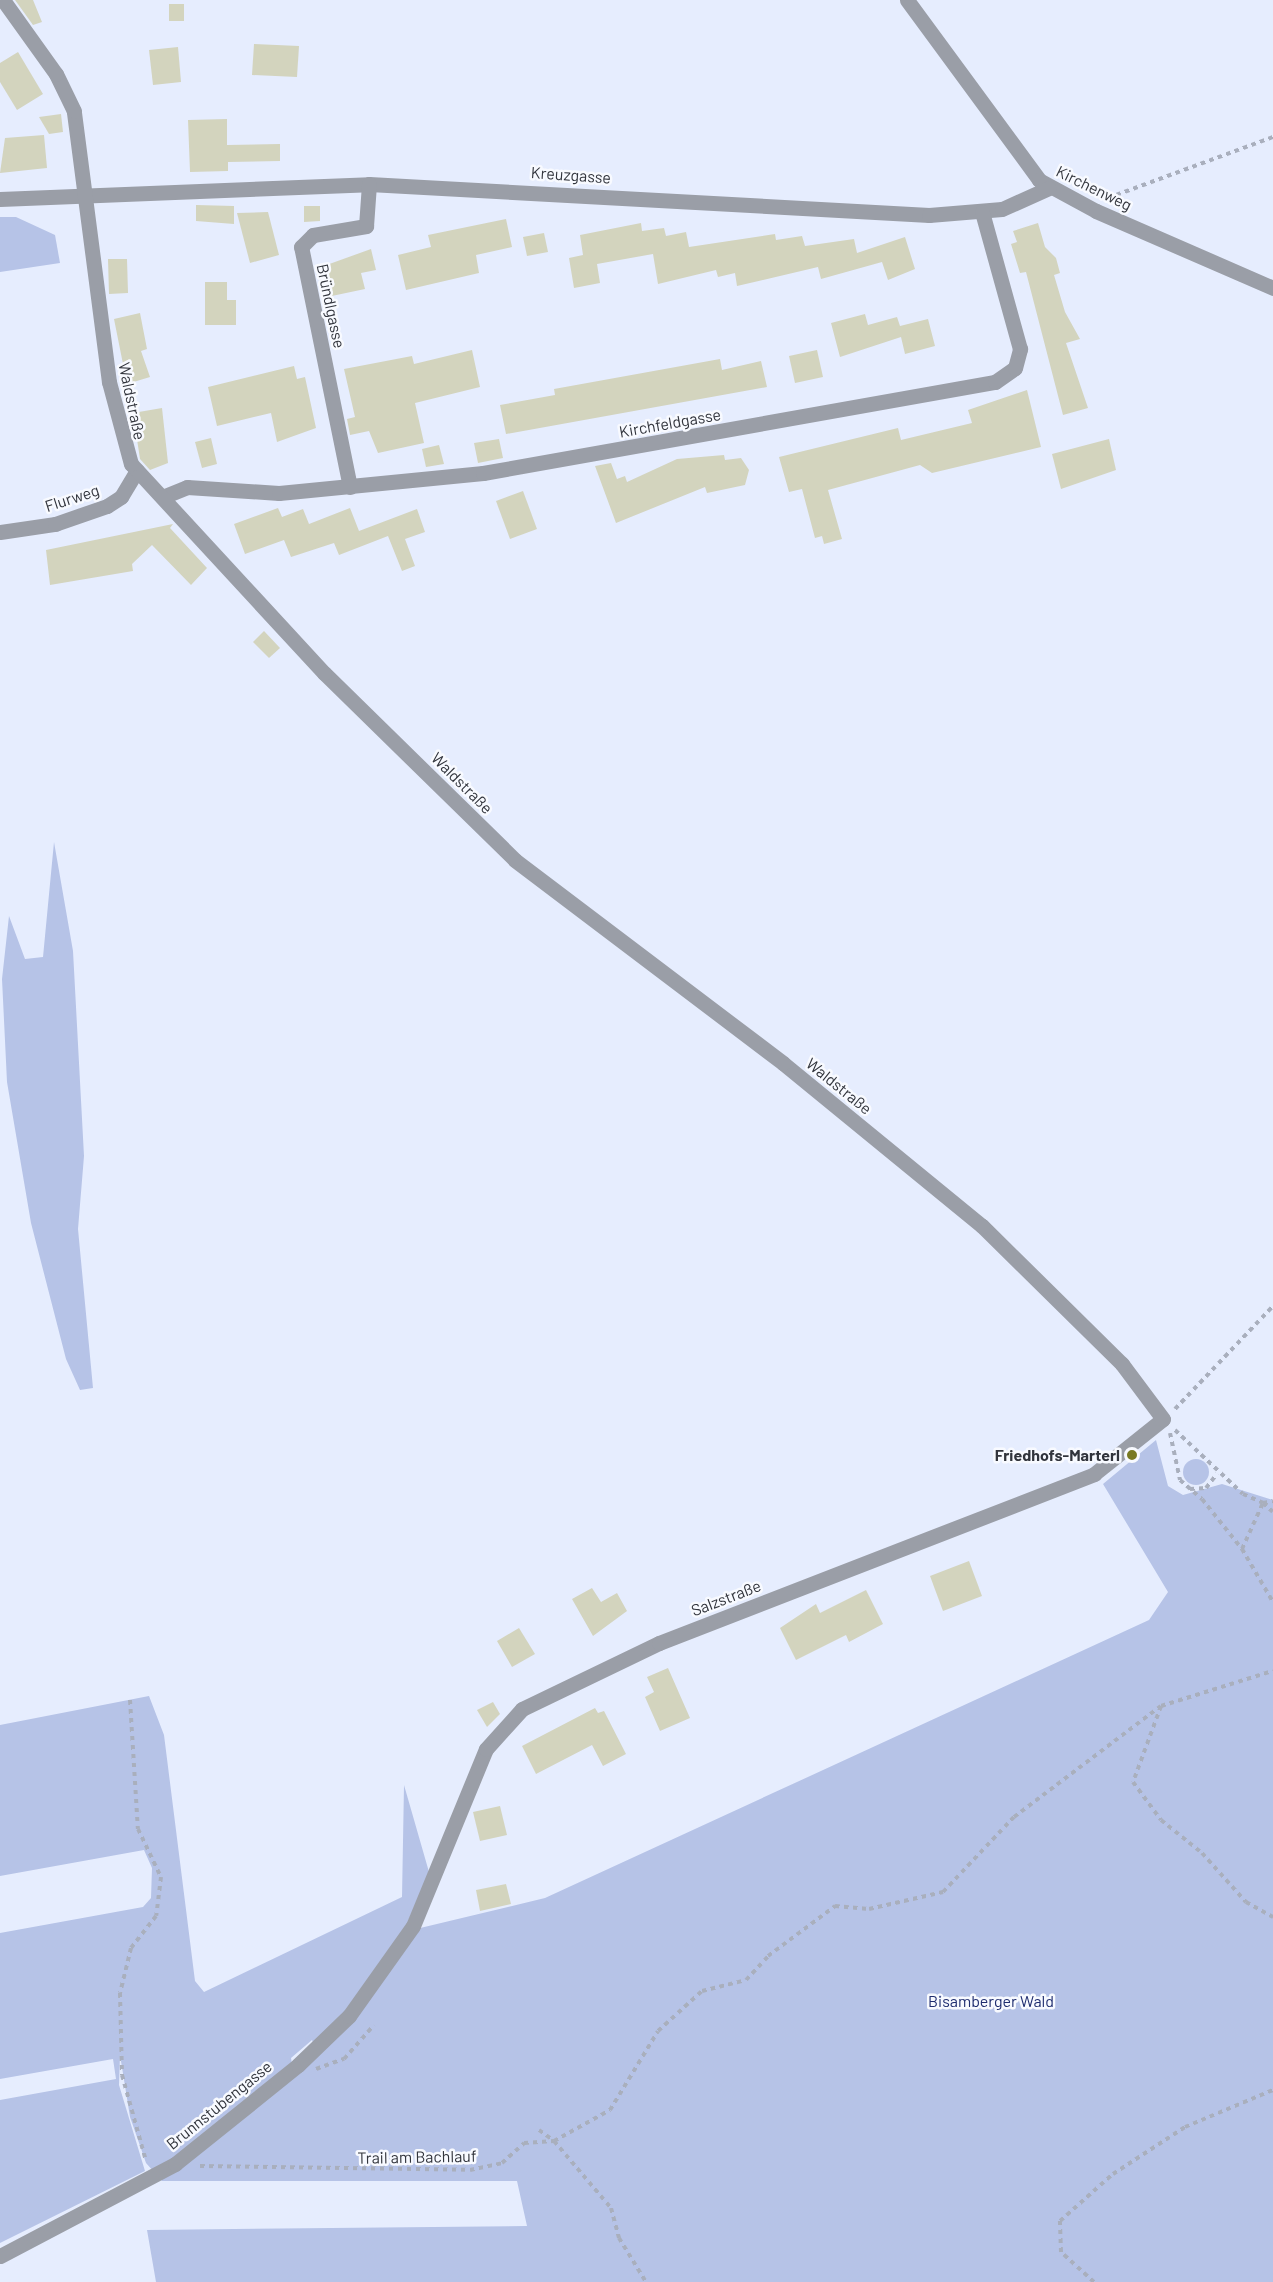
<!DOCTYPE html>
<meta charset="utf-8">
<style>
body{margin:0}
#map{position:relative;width:1273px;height:2282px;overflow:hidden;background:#e6edfe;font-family:Barlow,sans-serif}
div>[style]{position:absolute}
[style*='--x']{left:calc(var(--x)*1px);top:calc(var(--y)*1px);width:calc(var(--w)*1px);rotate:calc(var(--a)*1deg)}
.green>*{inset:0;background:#b6c3e7}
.round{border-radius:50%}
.building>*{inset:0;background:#d3d4be}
.path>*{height:4px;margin-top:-2px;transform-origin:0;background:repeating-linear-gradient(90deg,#a9afbd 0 4.5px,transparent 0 9px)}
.street>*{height:15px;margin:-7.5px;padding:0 7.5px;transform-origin:7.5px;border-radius:7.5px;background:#9a9ea7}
.dots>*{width:16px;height:16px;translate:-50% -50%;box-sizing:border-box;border:3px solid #f8faff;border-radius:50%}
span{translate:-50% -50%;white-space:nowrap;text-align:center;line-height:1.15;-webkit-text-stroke:5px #f8faff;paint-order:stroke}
.street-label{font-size:16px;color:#31343c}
.poi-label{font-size:16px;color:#31343c;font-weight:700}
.right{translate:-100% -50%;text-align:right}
.park-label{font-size:16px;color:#1f2d6f}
</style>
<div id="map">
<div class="green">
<i style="clip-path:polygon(0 217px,16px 217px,55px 235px,60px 263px,0 272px)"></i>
<i style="clip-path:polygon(54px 842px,73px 951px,84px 1156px,78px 1229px,93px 1388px,80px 1390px,66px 1359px,31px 1223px,7px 1082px,2px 979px,9px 916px,25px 959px,43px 957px)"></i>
<i style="clip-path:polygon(1156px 1440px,1168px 1486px,1183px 1495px,1222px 1484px,1273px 1500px,1273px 2282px,156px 2282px,147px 2230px,527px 2226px,517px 2181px,162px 2181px,146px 2163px,130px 2117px,120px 2055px,119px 2085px,145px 2171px,0 2243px,0 2100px,116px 2079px,113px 2059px,0 2079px,0 1933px,143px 1907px,151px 1898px,152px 1868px,144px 1850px,0 1876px,0 1725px,149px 1696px,164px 1735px,195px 1981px,204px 1992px,402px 1897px,404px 1785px,429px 1872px,406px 1926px,349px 2009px,314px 2045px,312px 2040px,291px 2058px,294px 2076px,416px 1929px,545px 1898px,1149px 1620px,1168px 1592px,1103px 1484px)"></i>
<i class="round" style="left:1183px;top:1459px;width:26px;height:26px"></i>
</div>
<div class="building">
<i style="clip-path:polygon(15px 0,33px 0,42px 22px,33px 25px)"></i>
<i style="clip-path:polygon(169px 4px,184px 4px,184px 21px,169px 21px)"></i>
<i style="clip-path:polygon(254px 44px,299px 46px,297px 77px,252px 75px)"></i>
<i style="clip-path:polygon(178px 47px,181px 82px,153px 85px,149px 50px)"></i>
<i style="clip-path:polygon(18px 52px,43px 94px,17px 110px,0 82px,0 63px)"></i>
<i style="clip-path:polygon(61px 114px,63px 132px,49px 134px,39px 117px)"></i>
<i style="clip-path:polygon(227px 119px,227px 145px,280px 144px,280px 161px,228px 162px,228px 171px,190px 172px,188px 120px)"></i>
<i style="clip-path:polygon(44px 135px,47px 168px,0 173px,5px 138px)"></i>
<i style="clip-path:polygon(196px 205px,234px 206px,234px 224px,196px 221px)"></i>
<i style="clip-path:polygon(304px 206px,320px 206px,320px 221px,304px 222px)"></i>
<i style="clip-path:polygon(268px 212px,279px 255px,250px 263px,237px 213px)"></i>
<i style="clip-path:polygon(506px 219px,512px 247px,476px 255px,479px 273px,406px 290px,398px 255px,431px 247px,428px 235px)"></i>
<i style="clip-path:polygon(641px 223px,642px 231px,664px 228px,666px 236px,686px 232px,689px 247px,775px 234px,776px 240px,802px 236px,805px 246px,854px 239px,857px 253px,905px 237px,915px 269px,888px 280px,882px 262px,821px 279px,818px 267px,737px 286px,735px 273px,718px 277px,716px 270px,658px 284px,653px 254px,597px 264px,600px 283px,574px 288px,569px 258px,583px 255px,580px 235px)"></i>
<i style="clip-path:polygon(1038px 223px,1045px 247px,1056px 258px,1060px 273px,1054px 275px,1065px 312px,1080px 339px,1066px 343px,1088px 408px,1063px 415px,1026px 272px,1020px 273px,1011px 244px,1017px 242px,1013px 231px)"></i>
<i style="clip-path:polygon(544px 233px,548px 252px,527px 256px,523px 237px)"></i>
<i style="clip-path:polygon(371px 249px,376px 270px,361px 273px,365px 289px,327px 297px,321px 267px)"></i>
<i style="clip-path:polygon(108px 259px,127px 259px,128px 293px,109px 294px)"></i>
<i style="clip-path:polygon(205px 282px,227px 282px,227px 300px,236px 300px,236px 325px,205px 325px)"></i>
<i style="clip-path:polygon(140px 313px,147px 349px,141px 351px,150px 377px,127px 384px,114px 319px)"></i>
<i style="clip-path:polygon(865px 314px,868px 325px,897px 317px,900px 326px,928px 319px,935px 346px,905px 354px,901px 337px,840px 357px,831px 323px)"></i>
<i style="clip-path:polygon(472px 350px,480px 387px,415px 403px,424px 443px,378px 453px,369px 431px,350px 435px,347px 419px,355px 417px,344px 369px,412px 356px,414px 364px)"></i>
<i style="clip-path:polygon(817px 350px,823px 377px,795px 383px,789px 356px)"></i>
<i style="clip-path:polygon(720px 359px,722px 370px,761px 361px,767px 387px,506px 434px,500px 405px,555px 395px,554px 389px)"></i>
<i style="clip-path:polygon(294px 366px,297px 379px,305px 377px,316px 428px,277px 442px,271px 413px,217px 426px,208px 387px)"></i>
<i style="clip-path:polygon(1027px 390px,1041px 447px,932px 473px,920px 465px,828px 490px,842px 539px,824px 544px,822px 536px,815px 538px,802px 489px,789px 492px,779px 457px,898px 428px,901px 440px,972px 423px,968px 410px)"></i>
<i style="clip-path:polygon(162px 408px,168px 463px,150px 470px,140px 459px,133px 413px)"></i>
<i style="clip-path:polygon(211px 438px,217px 464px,202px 468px,195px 442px)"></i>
<i style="clip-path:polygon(499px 439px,503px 458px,478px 463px,474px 443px)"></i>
<i style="clip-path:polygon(1109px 439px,1116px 470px,1061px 489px,1052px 454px)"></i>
<i style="clip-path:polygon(439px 445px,444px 464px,426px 467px,422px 449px)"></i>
<i style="clip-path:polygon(724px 455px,725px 460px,741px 458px,749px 470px,745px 485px,707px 493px,705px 487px,616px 523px,595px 466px,611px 463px,617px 479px,625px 476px,627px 482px,677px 459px)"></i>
<i style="clip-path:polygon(523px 491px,537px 529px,510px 539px,496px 501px)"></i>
<i style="clip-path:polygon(278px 508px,282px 517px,303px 509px,309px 524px,350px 508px,359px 531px,417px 509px,425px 532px,405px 539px,415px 566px,402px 571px,388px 536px,339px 555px,334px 543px,291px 557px,284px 540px,245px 554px,234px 524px)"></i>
<i style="clip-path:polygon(173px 524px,170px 528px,207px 568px,191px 585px,152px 545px,132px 564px,133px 571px,50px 585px,46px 550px)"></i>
<i style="clip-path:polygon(264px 631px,280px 648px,269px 658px,253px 642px)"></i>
<i style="clip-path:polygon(969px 1561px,982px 1596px,943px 1611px,930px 1576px)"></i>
<i style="clip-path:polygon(592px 1588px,601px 1602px,617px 1593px,627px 1611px,593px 1636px,572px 1599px)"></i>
<i style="clip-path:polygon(866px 1590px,883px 1624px,849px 1642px,846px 1635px,796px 1660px,780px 1628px,816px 1604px,820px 1613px)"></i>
<i style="clip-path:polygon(519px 1628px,535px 1654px,512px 1667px,497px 1641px)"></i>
<i style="clip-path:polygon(668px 1668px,690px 1718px,660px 1731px,645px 1697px,654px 1692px,647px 1677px)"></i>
<i style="clip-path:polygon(493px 1702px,500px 1714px,487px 1727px,477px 1710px)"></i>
<i style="clip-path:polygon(595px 1708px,598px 1713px,604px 1711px,626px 1754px,603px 1766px,592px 1745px,536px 1774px,522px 1746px)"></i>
<i style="clip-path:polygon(500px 1806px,507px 1835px,480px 1841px,473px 1812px)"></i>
<i style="clip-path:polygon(506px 1884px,511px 1904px,480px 1911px,476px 1890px)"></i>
</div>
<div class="path">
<i style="--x:1108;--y:198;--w:176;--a:-20.3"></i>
<i style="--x:1175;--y:1409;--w:142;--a:-46.4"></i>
<i style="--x:1175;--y:1430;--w:93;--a:43.3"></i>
<i style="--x:1243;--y:1494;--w:22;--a:24"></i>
<i style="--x:1263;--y:1503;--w:10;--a:-11"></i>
<i style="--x:1170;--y:1433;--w:48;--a:78"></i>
<i style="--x:1180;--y:1480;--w:29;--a:41"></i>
<i style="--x:1202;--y:1499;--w:64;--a:51.3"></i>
<i style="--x:1242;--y:1549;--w:61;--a:59.7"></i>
<i style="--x:1190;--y:1489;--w:16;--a:-4"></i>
<i style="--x:1206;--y:1488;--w:18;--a:-52"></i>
<i style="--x:1242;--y:1549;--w:51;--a:-65.5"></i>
<i style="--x:1263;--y:1503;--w:13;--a:42"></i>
<i style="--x:130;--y:1700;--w:129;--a:86.5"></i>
<i style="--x:138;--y:1829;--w:53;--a:64.4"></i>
<i style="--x:161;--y:1877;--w:39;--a:97"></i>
<i style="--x:156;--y:1916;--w:41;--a:128"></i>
<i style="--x:131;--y:1948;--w:46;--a:103.7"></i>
<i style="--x:120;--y:1993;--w:82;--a:88.6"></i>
<i style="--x:122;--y:2075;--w:89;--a:74.4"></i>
<i style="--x:1161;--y:1706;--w:117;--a:-17.4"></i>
<i style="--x:316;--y:2069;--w:30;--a:-20"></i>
<i style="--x:344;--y:2059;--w:45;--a:-48.6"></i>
<i style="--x:539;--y:2130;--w:19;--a:36"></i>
<i style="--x:554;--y:2141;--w:64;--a:-29"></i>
<i style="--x:610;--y:2110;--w:92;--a:-58.7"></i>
<i style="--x:658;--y:2031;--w:59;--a:-42.3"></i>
<i style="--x:702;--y:1991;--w:45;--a:-14"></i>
<i style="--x:746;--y:1980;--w:33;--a:-47"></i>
<i style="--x:768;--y:1956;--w:84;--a:-36.7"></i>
<i style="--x:835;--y:1906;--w:34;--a:5"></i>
<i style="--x:869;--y:1909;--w:76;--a:-12.9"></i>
<i style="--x:943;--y:1892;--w:103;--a:-46.6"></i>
<i style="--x:1014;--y:1817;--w:184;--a:-37.1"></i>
<i style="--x:1161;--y:1706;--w:81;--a:110.2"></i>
<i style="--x:1133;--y:1782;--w:47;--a:53.6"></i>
<i style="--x:1161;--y:1820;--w:53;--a:38.8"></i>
<i style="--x:1202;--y:1853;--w:66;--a:48.1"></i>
<i style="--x:1246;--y:1902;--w:31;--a:29"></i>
<i style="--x:200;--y:2166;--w:270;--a:0.8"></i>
<i style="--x:470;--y:2170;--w:33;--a:-12"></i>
<i style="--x:502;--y:2163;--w:30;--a:-42"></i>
<i style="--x:524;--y:2143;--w:30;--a:-4"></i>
<i style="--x:554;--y:2141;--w:88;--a:49.6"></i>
<i style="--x:611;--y:2208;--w:31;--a:75"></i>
<i style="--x:619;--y:2238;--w:52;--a:58.5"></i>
<i style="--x:1094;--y:2282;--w:45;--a:-137.7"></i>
<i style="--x:1061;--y:2252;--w:31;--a:-92"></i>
<i style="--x:1060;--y:2221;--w:71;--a:-41.6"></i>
<i style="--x:1113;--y:2174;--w:86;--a:-33.1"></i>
<i style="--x:1185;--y:2127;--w:95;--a:-22.8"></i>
</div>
<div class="street">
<i style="--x:907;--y:0;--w:223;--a:53.7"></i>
<i style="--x:1039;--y:180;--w:65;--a:28.5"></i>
<i style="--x:1096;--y:211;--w:193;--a:23.5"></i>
<i style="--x:0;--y:199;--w:369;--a:-2.3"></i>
<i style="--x:369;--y:184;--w:561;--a:3.17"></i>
<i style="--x:929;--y:215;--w:73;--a:-4.7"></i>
<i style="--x:1002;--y:209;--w:51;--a:-24.1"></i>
<i style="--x:350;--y:487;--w:245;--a:-101.5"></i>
<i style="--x:301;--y:247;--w:17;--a:-45"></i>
<i style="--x:313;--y:235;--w:54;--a:-9.6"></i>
<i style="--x:366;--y:226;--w:42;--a:-85.9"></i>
<i style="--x:165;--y:496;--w:24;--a:-22"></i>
<i style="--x:187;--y:487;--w:92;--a:3.7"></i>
<i style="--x:279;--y:493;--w:205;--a:-5.6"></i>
<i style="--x:483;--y:473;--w:520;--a:-10.08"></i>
<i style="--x:995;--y:382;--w:24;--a:-35"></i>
<i style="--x:1015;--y:368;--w:20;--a:-75"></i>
<i style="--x:1020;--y:349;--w:142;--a:-105.5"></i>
<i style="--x:0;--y:532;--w:56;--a:-8.3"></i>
<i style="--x:55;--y:524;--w:55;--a:-19.1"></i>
<i style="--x:107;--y:506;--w:17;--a:-33"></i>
<i style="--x:121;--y:497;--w:31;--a:-59"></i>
<i style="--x:0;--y:2256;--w:198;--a:-27.7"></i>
<i style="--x:175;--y:2164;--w:158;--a:-38.8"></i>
<i style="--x:298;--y:2065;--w:71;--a:-43.9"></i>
<i style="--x:349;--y:2016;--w:110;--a:-54.6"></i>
<i style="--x:413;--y:1926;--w:191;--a:-67.6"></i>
<i style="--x:486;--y:1749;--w:54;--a:-48"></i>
<i style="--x:522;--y:1709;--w:152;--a:-25.7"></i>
<i style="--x:659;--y:1643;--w:467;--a:-21.2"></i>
<i style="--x:1094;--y:1474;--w:88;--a:-38.6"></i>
<i style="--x:1163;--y:1419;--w:69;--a:-126.7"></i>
<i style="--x:1122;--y:1364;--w:197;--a:-135.4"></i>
<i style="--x:982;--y:1226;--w:257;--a:-140.7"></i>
<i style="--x:783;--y:1063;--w:336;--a:-142.9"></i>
<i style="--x:515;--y:860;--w:267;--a:-135.6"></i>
<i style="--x:324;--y:673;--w:284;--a:-132.7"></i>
<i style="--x:131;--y:464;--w:85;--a:-105"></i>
<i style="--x:109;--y:382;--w:273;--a:-97.4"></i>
<i style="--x:74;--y:111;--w:41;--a:-115.9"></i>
<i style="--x:56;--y:74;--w:91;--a:-125.6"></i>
</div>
<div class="dots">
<i style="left:1132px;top:1455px;background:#797a23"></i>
</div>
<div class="street-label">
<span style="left:571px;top:175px;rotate:4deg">Kreuzgasse</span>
<span style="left:1094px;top:188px;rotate:26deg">Kirchenweg</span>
<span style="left:331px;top:306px;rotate:78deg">Bründlgasse</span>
<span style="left:132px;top:401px;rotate:78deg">Waldstraße</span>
<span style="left:670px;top:423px;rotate:-10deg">Kirchfeldgasse</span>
<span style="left:72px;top:498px;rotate:-18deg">Flurweg</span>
<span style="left:462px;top:783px;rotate:45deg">Waldstraße</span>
<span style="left:839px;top:1086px;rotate:39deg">Waldstraße</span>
<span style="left:726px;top:1598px;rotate:-21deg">Salzstraße</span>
<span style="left:219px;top:2105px;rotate:-39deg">Brunnstubengasse</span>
<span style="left:417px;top:2157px;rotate:-1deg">Trail am Bachlauf</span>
</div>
<div class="poi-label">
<span class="right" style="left:1120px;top:1455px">Friedhofs-Marterl</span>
</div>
<div class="park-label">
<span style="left:991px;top:2001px">Bisamberger Wald</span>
</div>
</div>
